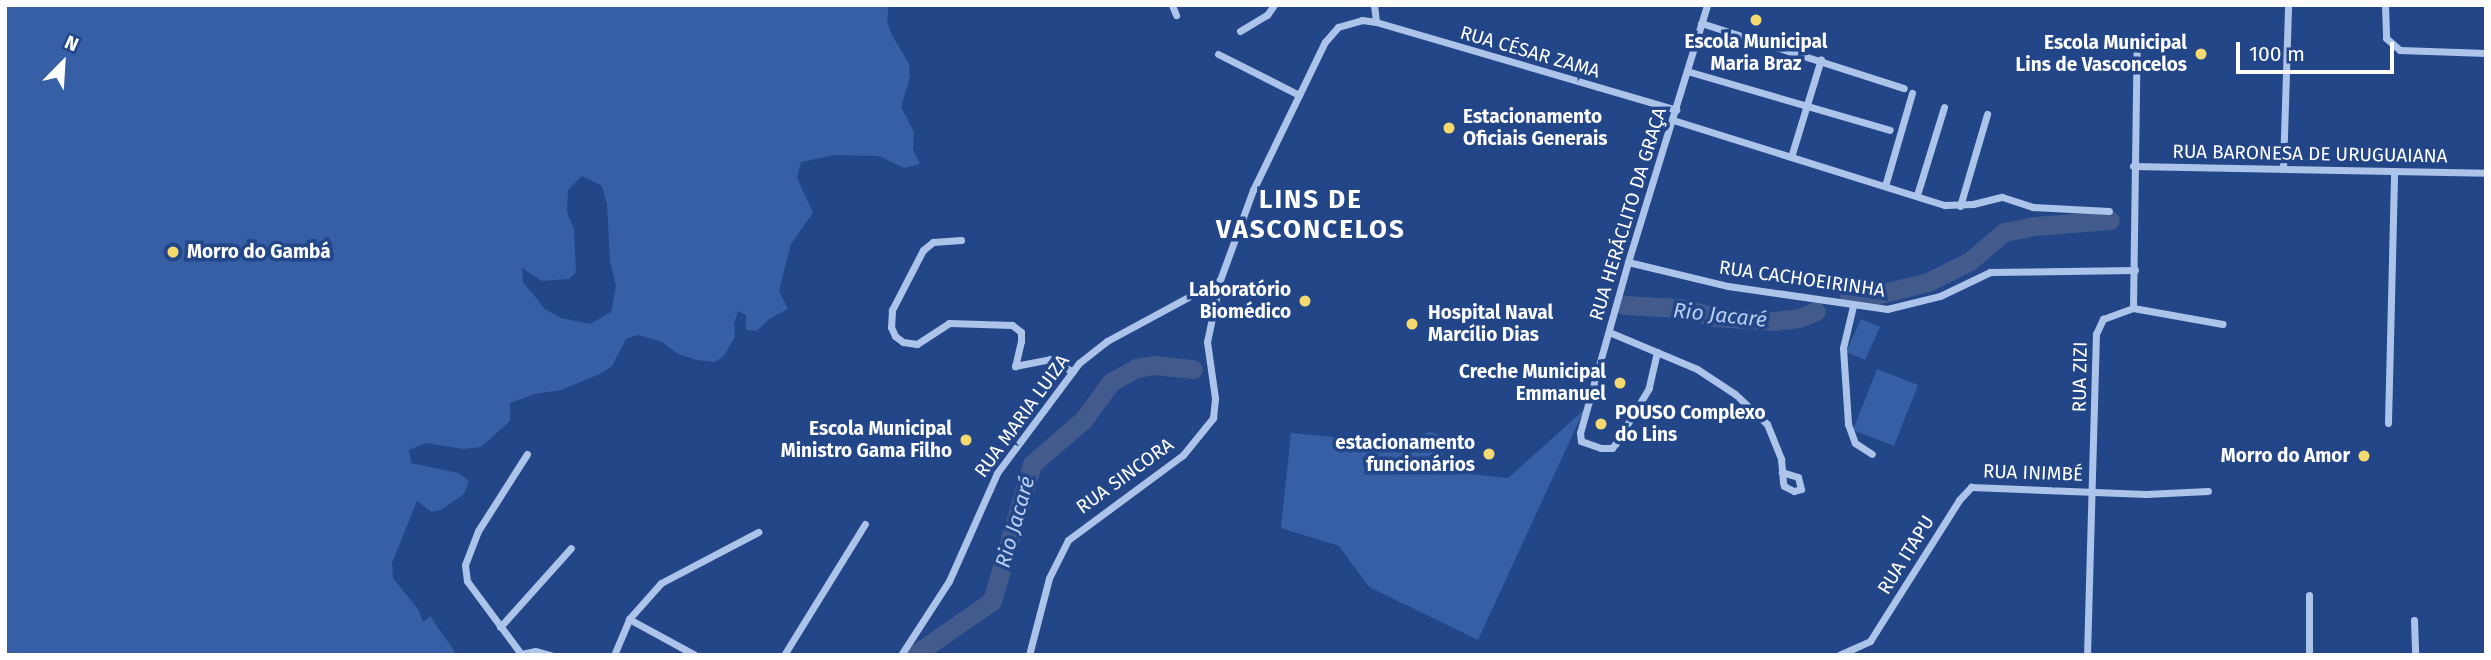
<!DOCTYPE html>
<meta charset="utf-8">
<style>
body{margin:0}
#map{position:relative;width:2491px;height:660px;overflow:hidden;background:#224688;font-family:"Fira Sans",sans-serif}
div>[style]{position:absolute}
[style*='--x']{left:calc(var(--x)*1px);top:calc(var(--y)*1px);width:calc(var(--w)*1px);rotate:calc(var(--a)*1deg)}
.green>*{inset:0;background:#365fa5}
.river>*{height:19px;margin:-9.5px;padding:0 9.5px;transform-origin:9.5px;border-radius:9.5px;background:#425b8c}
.minor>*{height:7px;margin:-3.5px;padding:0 3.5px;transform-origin:3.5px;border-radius:3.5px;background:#adc4ea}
.dots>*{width:19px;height:19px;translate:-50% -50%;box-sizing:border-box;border:4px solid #224688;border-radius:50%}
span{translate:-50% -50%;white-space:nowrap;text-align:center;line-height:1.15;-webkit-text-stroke:7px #224688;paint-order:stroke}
.poi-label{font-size:19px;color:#fff;font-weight:700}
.right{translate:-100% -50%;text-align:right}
.left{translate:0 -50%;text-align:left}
.street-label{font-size:19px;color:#fff}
.water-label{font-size:21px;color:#b9cef1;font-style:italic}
.district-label{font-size:26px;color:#fff;font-weight:700;letter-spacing:2px}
.frame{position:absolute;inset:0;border:7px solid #fff;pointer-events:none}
.north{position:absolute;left:28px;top:28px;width:70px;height:70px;-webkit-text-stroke:5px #224688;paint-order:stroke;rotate:24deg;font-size:19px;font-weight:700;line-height:28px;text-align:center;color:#fff}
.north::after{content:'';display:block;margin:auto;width:24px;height:32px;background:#fff;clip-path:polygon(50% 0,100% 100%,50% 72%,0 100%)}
.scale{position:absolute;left:2236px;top:42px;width:158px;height:32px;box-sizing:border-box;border:4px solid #fff;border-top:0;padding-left:9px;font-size:21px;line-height:24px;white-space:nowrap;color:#fff;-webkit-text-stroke:5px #224688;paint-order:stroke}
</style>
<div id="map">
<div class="green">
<i style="clip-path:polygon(evenodd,5px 5px,889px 5px,887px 20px,891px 33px,909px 64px,910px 77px,901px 107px,914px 132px,913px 149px,920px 164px,904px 168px,879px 156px,835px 155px,801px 162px,797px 178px,813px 213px,791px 244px,779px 291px,788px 309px,769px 319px,757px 331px,746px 330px,746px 315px,738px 311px,734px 324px,735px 337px,723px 357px,714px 362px,697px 360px,678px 354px,662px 342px,638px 335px,626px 339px,612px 366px,600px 374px,561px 390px,535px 394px,510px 403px,510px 421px,481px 447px,463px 449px,426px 443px,409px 450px,411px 463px,458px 473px,469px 481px,464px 494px,441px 510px,432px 512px,417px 501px,392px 563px,393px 578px,418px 609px,423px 622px,430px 616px,457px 655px,5px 655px,5px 5px,582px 176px,602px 186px,607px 204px,610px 261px,616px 286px,611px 312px,590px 324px,561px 318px,545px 309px,523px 282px,522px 268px,542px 281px,569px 279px,576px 272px,574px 229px,567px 212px,568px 190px,582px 176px)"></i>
<i style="clip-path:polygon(1861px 319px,1880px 327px,1865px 360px,1846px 352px)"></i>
<i style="clip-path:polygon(1877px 369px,1918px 385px,1894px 446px,1853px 430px)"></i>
<i style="clip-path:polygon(1584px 410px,1478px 640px,1369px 587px,1339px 546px,1281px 528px,1291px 433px,1385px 442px,1406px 440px,1429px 432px,1444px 436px,1441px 471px,1508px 478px)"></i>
</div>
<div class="river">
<i style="--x:1849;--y:296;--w:26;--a:-2"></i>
<i style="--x:1875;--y:295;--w:55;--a:-13.8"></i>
<i style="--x:1928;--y:282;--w:47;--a:-26.6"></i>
<i style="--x:1970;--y:261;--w:45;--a:-40.5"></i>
<i style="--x:2004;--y:232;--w:32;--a:-11"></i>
<i style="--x:2035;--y:226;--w:75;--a:-4.6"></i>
<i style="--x:1624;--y:305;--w:56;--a:3.1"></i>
<i style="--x:1680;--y:308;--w:36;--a:14"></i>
<i style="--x:1715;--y:317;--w:60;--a:3.8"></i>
<i style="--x:1775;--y:321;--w:24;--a:-7"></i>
<i style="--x:1799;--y:318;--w:18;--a:-22"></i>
<i style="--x:914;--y:655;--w:95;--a:-34.7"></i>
<i style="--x:992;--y:601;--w:143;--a:-73.7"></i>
<i style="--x:1032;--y:464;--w:67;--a:-40.8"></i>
<i style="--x:1083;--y:420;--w:47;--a:-53.6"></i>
<i style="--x:1111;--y:382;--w:29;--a:-29"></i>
<i style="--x:1136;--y:368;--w:18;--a:-9"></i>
<i style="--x:1154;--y:365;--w:39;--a:6"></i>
</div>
<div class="minor">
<i style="--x:1172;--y:5;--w:11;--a:68"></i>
<i style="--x:1374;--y:5;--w:17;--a:83"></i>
<i style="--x:2385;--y:5;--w:33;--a:88"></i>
<i style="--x:2386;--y:38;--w:18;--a:41"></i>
<i style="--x:2400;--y:50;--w:86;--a:2"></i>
<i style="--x:1701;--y:23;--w:213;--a:17.8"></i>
<i style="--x:1240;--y:31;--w:31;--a:-31"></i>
<i style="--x:1267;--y:15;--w:12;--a:-55"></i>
<i style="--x:1218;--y:54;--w:91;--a:26.8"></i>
<i style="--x:1687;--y:71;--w:211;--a:16.2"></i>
<i style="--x:1673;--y:120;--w:285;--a:17.4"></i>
<i style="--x:1945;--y:205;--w:28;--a:-2"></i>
<i style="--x:1973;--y:204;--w:30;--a:-14"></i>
<i style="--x:2002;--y:197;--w:33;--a:18"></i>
<i style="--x:2033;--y:207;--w:76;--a:3"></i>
<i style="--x:1791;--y:157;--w:102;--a:-73"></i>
<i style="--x:2133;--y:166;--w:353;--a:1.1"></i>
<i style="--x:2283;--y:168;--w:163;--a:-88.2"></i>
<i style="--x:1885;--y:186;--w:97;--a:-73.8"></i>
<i style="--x:1917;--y:195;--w:92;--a:-72.9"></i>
<i style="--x:1960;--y:206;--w:96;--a:-73.6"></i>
<i style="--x:961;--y:240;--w:28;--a:176"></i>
<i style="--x:933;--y:242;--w:13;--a:141"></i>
<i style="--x:923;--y:250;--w:68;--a:117.3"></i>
<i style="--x:892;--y:310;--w:17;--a:93"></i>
<i style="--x:891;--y:327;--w:10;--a:66"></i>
<i style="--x:895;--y:336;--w:10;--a:37"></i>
<i style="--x:903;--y:342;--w:14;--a:8"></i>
<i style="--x:917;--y:344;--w:38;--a:-33"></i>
<i style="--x:949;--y:323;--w:63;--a:1.8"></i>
<i style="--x:1012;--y:325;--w:11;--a:38"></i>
<i style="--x:1021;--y:332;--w:9;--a:90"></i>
<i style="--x:1021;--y:341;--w:26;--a:103"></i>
<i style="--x:1015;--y:366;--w:36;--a:-11"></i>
<i style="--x:1050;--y:359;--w:26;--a:29"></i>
<i style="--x:1628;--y:262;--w:103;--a:13.5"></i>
<i style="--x:1728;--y:286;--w:161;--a:8.2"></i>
<i style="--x:1887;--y:309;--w:55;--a:-13.8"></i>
<i style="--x:1940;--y:296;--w:55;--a:-25.6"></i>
<i style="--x:1990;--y:272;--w:145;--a:-0.8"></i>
<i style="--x:1853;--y:306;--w:43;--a:103.4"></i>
<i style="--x:1843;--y:348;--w:76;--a:86.2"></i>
<i style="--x:1848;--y:424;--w:20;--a:70"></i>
<i style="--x:1855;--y:443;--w:20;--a:33"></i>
<i style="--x:2133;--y:308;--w:91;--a:10.1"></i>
<i style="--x:1609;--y:332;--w:95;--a:22.8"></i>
<i style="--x:1697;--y:369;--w:45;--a:33.3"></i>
<i style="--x:1735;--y:394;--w:44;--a:43.2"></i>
<i style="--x:1767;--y:424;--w:38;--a:68"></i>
<i style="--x:1781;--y:459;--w:23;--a:85"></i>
<i style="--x:1783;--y:482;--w:4;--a:76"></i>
<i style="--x:1784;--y:486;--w:11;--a:27"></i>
<i style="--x:1794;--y:491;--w:7;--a:-16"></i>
<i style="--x:1801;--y:489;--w:12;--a:-104"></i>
<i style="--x:1798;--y:477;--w:17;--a:-163"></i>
<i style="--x:1657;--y:352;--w:37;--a:103"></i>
<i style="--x:1649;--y:388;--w:64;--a:121"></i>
<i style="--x:1616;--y:443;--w:6;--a:129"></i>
<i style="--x:1612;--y:448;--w:11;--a:180"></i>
<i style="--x:1601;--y:448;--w:21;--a:-161"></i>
<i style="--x:1581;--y:441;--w:8;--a:-97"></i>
<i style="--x:1580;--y:433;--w:178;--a:-74.3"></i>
<i style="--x:1628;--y:262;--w:269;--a:-72.9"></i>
<i style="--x:2388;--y:423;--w:251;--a:-88.6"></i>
<i style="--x:527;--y:454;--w:91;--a:122.5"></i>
<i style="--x:478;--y:531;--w:36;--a:111"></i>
<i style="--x:465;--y:565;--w:16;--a:83"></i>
<i style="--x:467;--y:581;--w:91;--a:53.5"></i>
<i style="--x:521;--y:654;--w:14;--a:-12"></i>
<i style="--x:535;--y:651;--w:16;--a:15"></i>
<i style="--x:629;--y:619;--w:75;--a:28.6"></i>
<i style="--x:2414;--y:620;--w:35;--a:88"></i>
<i style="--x:500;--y:627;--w:106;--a:-48.1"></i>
<i style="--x:614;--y:655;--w:39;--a:-67"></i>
<i style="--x:629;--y:619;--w:48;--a:-48.4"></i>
<i style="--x:661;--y:583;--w:110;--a:-27.7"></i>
<i style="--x:784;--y:655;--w:154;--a:-58.3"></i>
<i style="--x:901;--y:655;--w:88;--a:-57"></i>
<i style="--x:949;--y:581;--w:118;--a:-66"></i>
<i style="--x:997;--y:473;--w:137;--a:-53.3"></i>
<i style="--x:1079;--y:363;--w:36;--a:-38"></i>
<i style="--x:1107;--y:341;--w:128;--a:-28.4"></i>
<i style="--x:1029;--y:655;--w:80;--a:-75.4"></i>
<i style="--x:1049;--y:578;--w:42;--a:-63.4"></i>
<i style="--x:1068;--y:540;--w:143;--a:-36.5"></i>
<i style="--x:1183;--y:455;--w:48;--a:-51"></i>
<i style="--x:1213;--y:418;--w:20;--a:-84"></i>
<i style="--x:1215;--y:398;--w:57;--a:-98.1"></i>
<i style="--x:1207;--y:342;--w:63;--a:-78.2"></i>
<i style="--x:1220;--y:280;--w:96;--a:-69.9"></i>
<i style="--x:1253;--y:190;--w:165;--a:-64.1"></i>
<i style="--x:1325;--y:42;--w:20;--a:-49"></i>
<i style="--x:1338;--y:27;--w:25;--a:-16"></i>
<i style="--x:1362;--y:20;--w:14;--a:8"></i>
<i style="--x:1376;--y:22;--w:313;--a:16.3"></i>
<i style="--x:1839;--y:655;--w:34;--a:-24"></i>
<i style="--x:1870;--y:641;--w:167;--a:-57.7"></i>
<i style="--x:1959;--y:500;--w:18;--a:-47"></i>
<i style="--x:1971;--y:487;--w:175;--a:2.3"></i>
<i style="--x:2146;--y:494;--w:62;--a:-2.8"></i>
<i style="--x:2087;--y:655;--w:321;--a:-88.4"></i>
<i style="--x:2096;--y:334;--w:17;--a:-65"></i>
<i style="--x:2103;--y:319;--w:32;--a:-20"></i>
<i style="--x:2133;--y:308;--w:270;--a:-89.2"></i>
<i style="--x:2309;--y:655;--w:60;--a:-90"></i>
</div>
<div class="dots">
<i style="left:1756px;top:20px;background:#f6da70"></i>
<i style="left:2201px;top:54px;background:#f6da70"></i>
<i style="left:1449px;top:128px;background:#f6da70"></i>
<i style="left:173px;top:252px;background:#f6da70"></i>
<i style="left:1305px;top:301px;background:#f6da70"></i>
<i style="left:1412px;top:324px;background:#f6da70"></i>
<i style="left:1620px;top:383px;background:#f6da70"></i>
<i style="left:1601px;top:424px;background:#f6da70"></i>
<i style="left:966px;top:440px;background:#f6da70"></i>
<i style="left:1489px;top:454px;background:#f6da70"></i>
<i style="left:2364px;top:456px;background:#f6da70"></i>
</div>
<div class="poi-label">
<span style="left:1756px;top:53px">Escola Municipal<br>Maria Braz</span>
<span class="right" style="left:2187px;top:54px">Escola Municipal<br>Lins de Vasconcelos</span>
<span class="left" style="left:1463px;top:128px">Estacionamento<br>Oficiais Generais</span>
<span class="left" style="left:187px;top:252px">Morro do Gambá</span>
<span class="right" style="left:1291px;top:301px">Laboratório<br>Biomédico</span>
<span class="left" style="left:1428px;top:324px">Hospital Naval<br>Marcílio Dias</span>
<span class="right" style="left:1606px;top:383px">Creche Municipal<br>Emmanuel</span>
<span class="left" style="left:1615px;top:424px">POUSO Complexo<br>do Lins</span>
<span class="right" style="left:952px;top:440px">Escola Municipal<br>Ministro Gama Filho</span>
<span class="right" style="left:1475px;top:454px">estacionamento<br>funcionários</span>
<span class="right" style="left:2350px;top:456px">Morro do Amor</span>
</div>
<div class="street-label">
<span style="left:1530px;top:52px;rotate:16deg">RUA CÉSAR ZAMA</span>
<span style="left:2310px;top:154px;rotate:1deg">RUA BARONESA DE URUGUAIANA</span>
<span style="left:1628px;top:214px;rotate:-73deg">RUA HERÁCLITO DA GRAÇA</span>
<span style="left:1802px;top:279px;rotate:8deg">RUA CACHOEIRINHA</span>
<span style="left:2080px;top:377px;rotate:-89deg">RUA ZIZI</span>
<span style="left:1022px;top:416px;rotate:-54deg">RUA MARIA LUIZA</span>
<span style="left:2033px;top:473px;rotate:2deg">RUA INIMBÉ</span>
<span style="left:1125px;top:476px;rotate:-36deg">RUA SINCORA</span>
<span style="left:1906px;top:555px;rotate:-58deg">RUA ITAPU</span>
</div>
<div class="water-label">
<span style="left:1720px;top:315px;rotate:6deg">Rio Jacaré</span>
<span style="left:1015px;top:522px;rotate:-74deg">Rio Jacaré</span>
</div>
<div class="district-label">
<span style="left:1311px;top:215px">LINS DE<br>VASCONCELOS</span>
</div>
<div class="frame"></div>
<div class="north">N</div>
<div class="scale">100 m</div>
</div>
